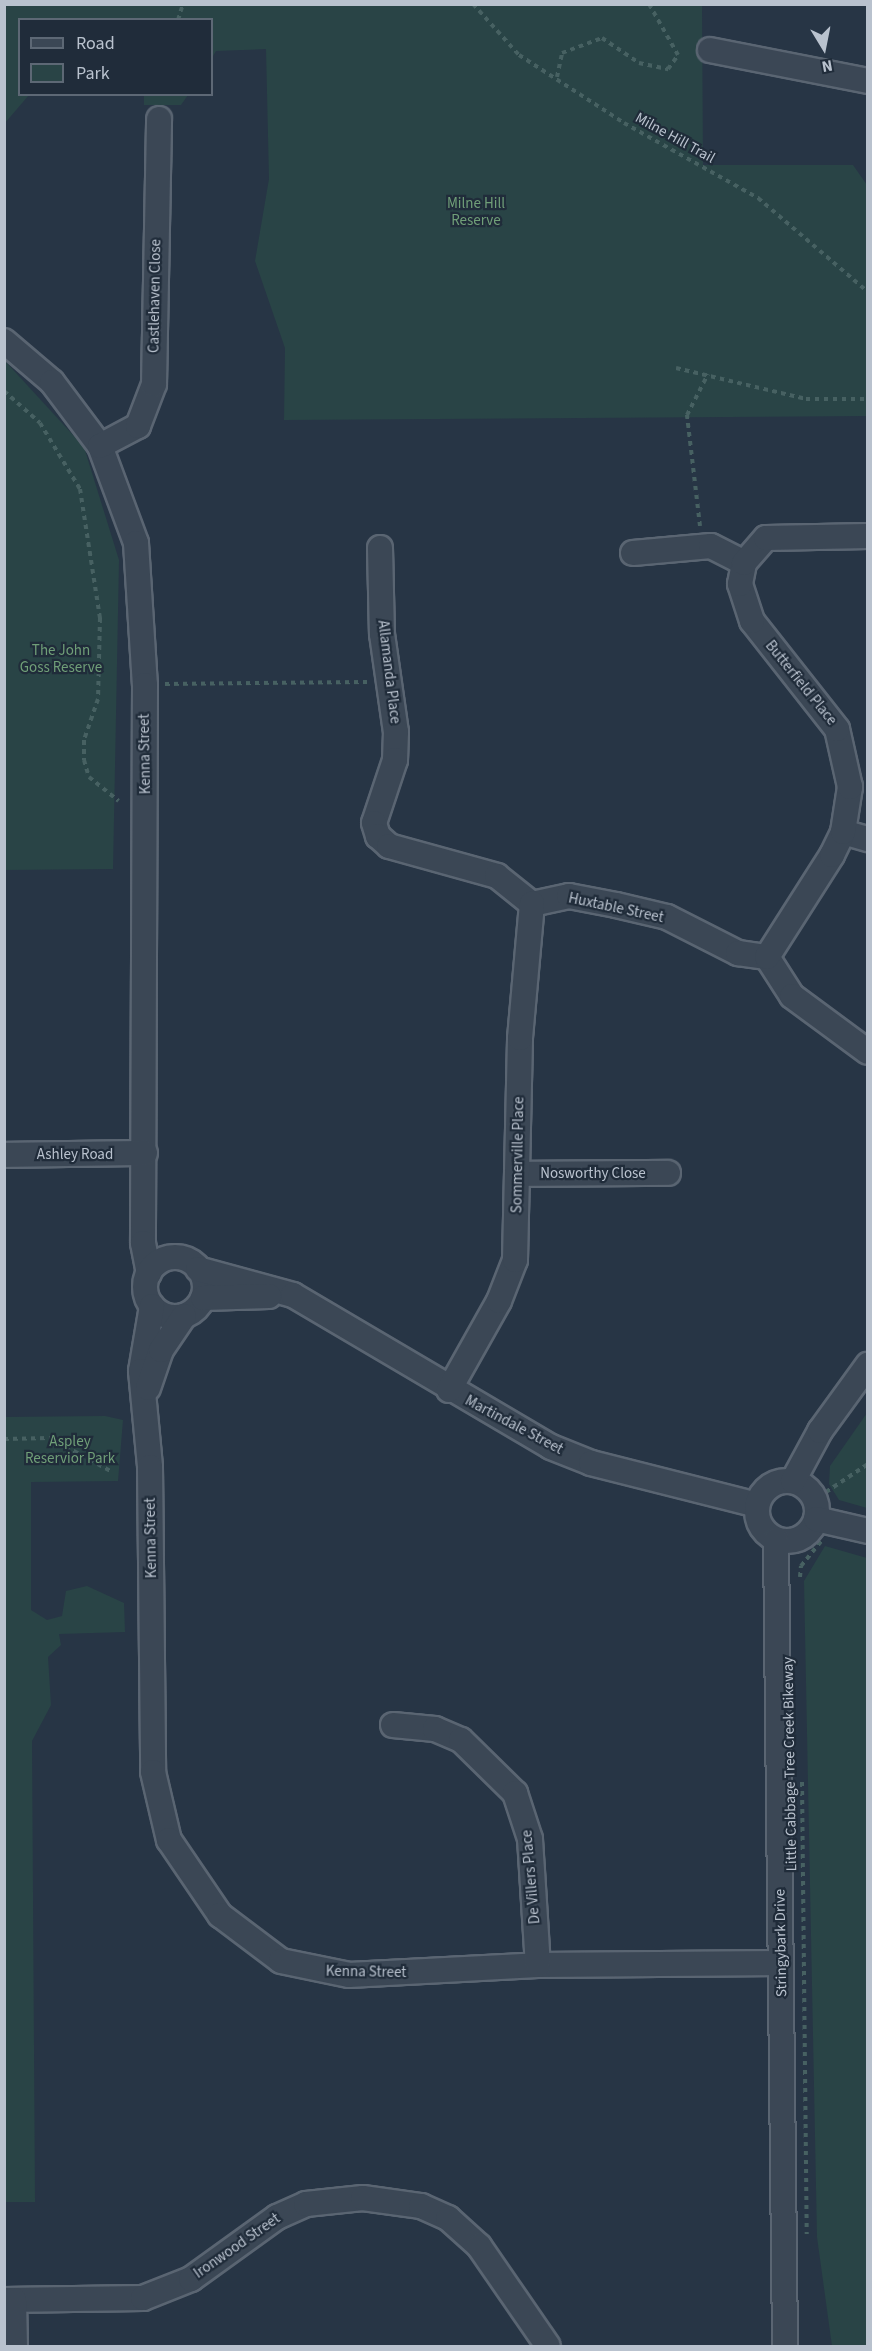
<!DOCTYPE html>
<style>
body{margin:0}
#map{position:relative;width:872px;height:2351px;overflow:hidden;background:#273545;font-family:"Source Sans 3",sans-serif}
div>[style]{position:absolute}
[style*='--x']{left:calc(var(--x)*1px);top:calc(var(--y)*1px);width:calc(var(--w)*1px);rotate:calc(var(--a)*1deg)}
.green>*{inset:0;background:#294446}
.path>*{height:4px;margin-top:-2px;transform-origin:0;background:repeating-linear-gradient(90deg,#476162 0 4.5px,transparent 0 9px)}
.roads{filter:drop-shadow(2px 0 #5a6572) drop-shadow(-2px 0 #5a6572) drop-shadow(0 2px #5a6572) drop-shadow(0 -2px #5a6572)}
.minor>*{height:24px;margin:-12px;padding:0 12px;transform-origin:12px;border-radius:12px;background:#3b4755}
.minor>.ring{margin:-12px;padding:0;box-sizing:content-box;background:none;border:24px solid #3b4755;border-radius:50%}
span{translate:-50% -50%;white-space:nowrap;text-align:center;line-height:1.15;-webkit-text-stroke:4.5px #202c3a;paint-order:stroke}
.street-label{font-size:15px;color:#b9c2ce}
.park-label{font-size:15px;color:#709f78}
.frame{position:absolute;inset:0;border:6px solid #b9c2ce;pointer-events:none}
.legend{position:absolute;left:18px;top:18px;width:195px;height:78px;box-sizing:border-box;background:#202c3a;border:2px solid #5d6875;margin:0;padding:8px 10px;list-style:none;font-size:18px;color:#b9c2ce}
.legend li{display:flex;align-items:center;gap:12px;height:30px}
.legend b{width:30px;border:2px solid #5d6875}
.north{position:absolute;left:794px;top:18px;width:60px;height:60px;-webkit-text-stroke:4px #202c3a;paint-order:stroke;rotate:170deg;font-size:16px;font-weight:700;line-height:24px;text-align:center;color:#b9c2ce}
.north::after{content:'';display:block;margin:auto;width:21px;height:27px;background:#b9c2ce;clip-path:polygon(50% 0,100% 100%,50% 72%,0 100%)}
</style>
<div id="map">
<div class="green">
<i style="clip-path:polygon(5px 5px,702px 5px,703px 165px,853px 165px,867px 185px,867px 416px,284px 420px,285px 348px,255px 261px,269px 179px,266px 49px,216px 51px,212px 58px,212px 20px,20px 20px,20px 94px,29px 95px,5px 123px)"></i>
<i style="clip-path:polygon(144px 95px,144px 94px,188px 95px,181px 105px,144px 105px)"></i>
<i style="clip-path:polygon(5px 361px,84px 447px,119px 560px,113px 869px,5px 870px)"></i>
<i style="clip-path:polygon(867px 1413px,867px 1508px,839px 1500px,829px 1484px,830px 1466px)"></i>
<i style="clip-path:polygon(105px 1416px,123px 1420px,118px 1481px,31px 1482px,31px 1610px,47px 1620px,62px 1616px,66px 1591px,87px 1586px,124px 1603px,125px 1632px,59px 1634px,61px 1645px,48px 1657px,51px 1705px,32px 1741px,35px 2202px,5px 2202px,5px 1417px)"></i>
<i style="clip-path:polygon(825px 1546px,867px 1558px,867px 2346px,832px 2346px,817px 2237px,804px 1581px)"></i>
</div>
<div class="path">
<i style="--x:473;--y:4;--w:69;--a:48"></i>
<i style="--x:519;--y:55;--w:125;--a:32.9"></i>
<i style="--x:624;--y:123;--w:154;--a:29.2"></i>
<i style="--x:758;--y:198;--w:145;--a:40.5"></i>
<i style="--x:178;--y:20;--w:17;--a:-73"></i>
<i style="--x:557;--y:77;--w:25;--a:-78"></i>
<i style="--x:562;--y:53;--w:43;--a:-20.6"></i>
<i style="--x:602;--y:38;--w:45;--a:34"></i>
<i style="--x:639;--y:63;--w:30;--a:12"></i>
<i style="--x:668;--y:69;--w:17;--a:-54"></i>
<i style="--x:678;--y:55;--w:59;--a:-119.6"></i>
<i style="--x:676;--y:368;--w:134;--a:13.4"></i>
<i style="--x:806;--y:399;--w:62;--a:0"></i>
<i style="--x:4;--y:391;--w:48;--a:41.6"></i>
<i style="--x:40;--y:423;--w:77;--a:58.8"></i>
<i style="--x:80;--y:489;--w:131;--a:81.2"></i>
<i style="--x:100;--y:618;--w:81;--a:91.4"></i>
<i style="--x:98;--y:699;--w:43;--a:108.9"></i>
<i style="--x:84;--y:740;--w:20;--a:90"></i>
<i style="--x:84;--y:760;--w:18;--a:74"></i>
<i style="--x:89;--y:777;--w:38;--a:39"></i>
<i style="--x:700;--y:526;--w:112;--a:-96.7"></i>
<i style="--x:687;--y:415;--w:46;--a:-62.9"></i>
<i style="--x:165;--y:684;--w:202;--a:-0.6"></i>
<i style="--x:4;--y:1439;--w:46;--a:-1.2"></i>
<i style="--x:50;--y:1438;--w:71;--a:28.7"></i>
<i style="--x:826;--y:1501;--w:9;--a:-90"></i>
<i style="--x:826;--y:1492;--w:50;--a:-33.7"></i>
<i style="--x:800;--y:1577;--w:11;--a:-85"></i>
<i style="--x:801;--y:1566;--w:32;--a:-51"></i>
<i style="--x:802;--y:1782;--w:452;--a:89.4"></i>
</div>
<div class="roads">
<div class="minor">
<i style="--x:710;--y:50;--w:161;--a:11.1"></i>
<i style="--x:4;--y:341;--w:63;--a:40.5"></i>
<i style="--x:52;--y:382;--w:80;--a:53.1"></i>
<i style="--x:100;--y:446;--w:103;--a:69.6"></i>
<i style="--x:136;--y:543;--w:142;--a:86.4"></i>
<i style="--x:145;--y:685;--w:558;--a:90.21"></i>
<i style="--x:143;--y:1243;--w:31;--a:79"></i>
<i style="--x:100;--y:446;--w:43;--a:-27.8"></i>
<i style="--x:138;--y:426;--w:45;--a:-69.1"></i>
<i style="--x:154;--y:384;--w:265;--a:-88.9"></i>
<i style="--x:380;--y:548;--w:86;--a:88.7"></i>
<i style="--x:382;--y:634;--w:99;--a:81.9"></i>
<i style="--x:396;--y:732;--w:28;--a:92"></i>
<i style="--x:395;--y:760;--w:66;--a:108.4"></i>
<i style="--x:374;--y:823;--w:14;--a:73"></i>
<i style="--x:378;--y:836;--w:15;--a:42"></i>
<i style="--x:389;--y:846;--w:112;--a:15.5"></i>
<i style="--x:497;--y:876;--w:45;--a:38.7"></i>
<i style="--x:633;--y:553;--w:78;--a:-5.1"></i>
<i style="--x:711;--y:546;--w:37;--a:27"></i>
<i style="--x:843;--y:832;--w:26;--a:16"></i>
<i style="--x:532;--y:904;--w:38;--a:-12"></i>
<i style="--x:569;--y:896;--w:48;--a:10.8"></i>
<i style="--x:616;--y:905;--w:52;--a:13.2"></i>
<i style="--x:667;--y:917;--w:80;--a:26.9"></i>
<i style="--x:738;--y:953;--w:29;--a:8"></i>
<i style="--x:767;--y:957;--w:46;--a:57.3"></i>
<i style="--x:792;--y:996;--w:94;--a:36.4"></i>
<i style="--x:767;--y:957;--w:121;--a:-57.5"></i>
<i style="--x:832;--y:855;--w:25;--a:-64"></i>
<i style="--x:843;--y:832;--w:46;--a:-81.2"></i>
<i style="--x:850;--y:787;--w:59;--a:-102.6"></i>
<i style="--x:837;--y:729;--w:137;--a:-128.2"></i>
<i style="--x:752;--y:621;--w:39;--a:-108"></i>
<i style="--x:740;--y:584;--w:21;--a:-79"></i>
<i style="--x:744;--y:563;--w:33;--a:-49"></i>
<i style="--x:766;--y:538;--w:102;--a:-1.1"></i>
<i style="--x:4;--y:1155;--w:141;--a:-0.8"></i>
<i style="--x:517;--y:1174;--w:151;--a:-0.4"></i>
<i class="ring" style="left:145px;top:1257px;width:36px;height:36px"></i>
<i style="--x:198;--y:1269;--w:98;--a:15.3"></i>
<i style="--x:293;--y:1295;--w:299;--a:30.5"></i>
<i style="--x:551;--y:1447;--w:43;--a:21.8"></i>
<i style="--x:591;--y:1463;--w:171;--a:14.2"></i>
<i style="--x:203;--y:1298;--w:66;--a:-1.7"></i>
<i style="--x:152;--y:1306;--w:66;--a:99.6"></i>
<i style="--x:141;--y:1371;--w:96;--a:84.6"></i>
<i style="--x:150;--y:1467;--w:305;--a:89.4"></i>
<i style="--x:153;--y:1772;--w:70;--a:76.8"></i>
<i style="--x:169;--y:1840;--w:91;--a:55.8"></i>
<i style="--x:220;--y:1915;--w:76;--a:37"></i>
<i style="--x:281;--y:1961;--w:69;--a:11.6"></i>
<i style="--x:349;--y:1975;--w:189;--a:-3"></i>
<i style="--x:538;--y:1965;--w:243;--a:-0.5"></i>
<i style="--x:148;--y:1388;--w:40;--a:-71.1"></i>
<i style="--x:161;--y:1350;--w:41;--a:-55.9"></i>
<i style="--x:449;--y:1390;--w:102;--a:-60.7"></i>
<i style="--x:499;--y:1301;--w:44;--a:-68.7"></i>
<i style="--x:515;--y:1260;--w:222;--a:-88.7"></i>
<i style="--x:520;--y:1038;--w:135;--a:-84.9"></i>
<i class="ring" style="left:757px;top:1481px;width:36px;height:36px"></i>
<i style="--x:793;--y:1481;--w:57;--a:-61.6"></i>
<i style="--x:820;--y:1431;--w:82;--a:-54"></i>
<i style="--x:816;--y:1519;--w:53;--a:13"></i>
<i style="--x:776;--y:1540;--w:806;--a:89.36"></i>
<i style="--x:393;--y:1725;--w:42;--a:5.4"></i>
<i style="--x:435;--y:1729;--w:28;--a:23"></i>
<i style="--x:461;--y:1740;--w:76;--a:44.5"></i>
<i style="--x:515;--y:1793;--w:48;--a:71.9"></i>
<i style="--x:530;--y:1839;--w:126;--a:86.4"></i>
<i style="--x:4;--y:2300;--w:139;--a:-0.8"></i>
<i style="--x:143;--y:2298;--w:52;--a:-21.6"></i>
<i style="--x:191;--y:2279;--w:106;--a:-35.8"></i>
<i style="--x:277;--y:2217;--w:32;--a:-24"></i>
<i style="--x:306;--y:2204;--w:57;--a:-6"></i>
<i style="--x:363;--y:2198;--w:59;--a:7.9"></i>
<i style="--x:421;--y:2206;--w:30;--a:24"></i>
<i style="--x:448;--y:2218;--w:42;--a:42.1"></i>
<i style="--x:479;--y:2246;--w:121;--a:55.4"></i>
<i style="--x:14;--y:2300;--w:46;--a:88.8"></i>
</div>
</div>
<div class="street-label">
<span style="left:675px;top:138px;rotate:29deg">Milne Hill Trail</span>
<span style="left:155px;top:296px;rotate:-89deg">Castlehaven Close</span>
<span style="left:389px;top:672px;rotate:83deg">Allamanda Place</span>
<span style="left:801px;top:683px;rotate:51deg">Butterfield Place</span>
<span style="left:145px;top:754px;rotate:-91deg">Kenna Street</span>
<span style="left:616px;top:908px;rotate:12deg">Huxtable Street</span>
<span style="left:75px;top:1155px">Ashley Road</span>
<span style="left:518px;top:1155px;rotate:-89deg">Sommerville Place</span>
<span style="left:593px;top:1174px">Nosworthy Close</span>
<span style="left:514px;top:1425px;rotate:28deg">Martindale Street</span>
<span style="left:151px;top:1538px;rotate:-91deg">Kenna Street</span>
<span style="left:790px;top:1764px;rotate:-91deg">Little Cabbage Tree Creek Bikeway</span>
<span style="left:531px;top:1877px;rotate:-95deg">De Villers Place</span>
<span style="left:781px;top:1943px;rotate:-91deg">Stringybark Drive</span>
<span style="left:366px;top:1972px;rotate:1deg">Kenna Street</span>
<span style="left:237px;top:2246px;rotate:-35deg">Ironwood Street</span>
</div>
<div class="park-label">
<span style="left:476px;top:212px">Milne Hill<br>Reserve</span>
<span style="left:61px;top:659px">The John<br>Goss Reserve</span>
<span style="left:70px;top:1450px">Aspley<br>Reservior Park</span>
</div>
<div class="frame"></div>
<ul class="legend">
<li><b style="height:8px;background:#3b4755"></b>Road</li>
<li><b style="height:16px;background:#294446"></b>Park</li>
</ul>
<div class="north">N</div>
</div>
